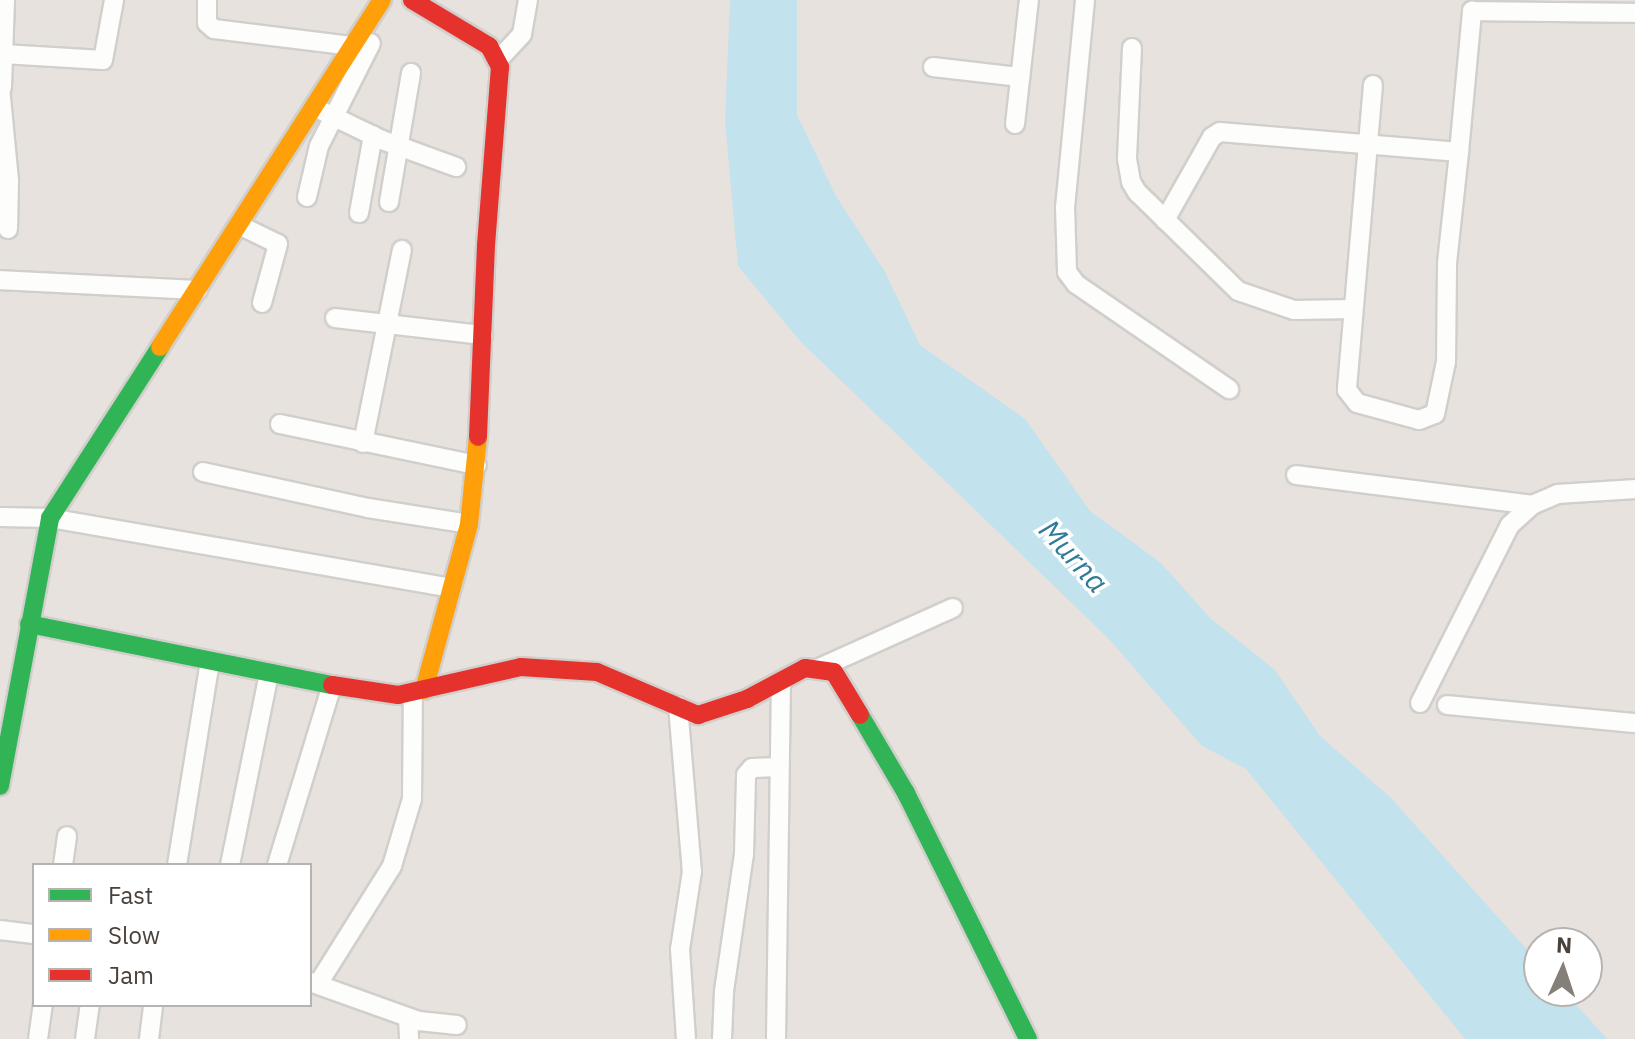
<!DOCTYPE html>
<style>
body{margin:0}
#map{position:relative;width:1635px;height:1039px;overflow:hidden;background:#f3f1ee;font-family:"IBM Plex Sans",sans-serif}
div>[style]{position:absolute}
[style*='--x']{left:calc(var(--x)*1px);top:calc(var(--y)*1px);width:calc(var(--w)*1px);rotate:calc(var(--a)*1deg)}
.residential>*{inset:0;background:#e7e2dd}
.water>*{inset:0;background:#c2e2ee}
.roads{filter:drop-shadow(2px 0 #d1cfcc) drop-shadow(-2px 0 #d1cfcc) drop-shadow(0 2px #d1cfcc) drop-shadow(0 -2px #d1cfcc)}
.street>*{height:18px;margin:-9px;padding:0 9px;transform-origin:9px;border-radius:9px;background:#fdfdfc}
.fast>*{height:18px;margin:-9px;padding:0 9px;transform-origin:9px;border-radius:9px;background:#30b455}
.slow>*{height:18px;margin:-9px;padding:0 9px;transform-origin:9px;border-radius:9px;background:#ff9f0a}
.jam>*{height:18px;margin:-9px;padding:0 9px;transform-origin:9px;border-radius:9px;background:#e5322d}
span{translate:-50% -50%;white-space:nowrap;text-align:center;line-height:1.15;-webkit-text-stroke:7px #fff;paint-order:stroke}
.water-label{font-size:30px;color:#317b9a;font-style:italic}
.legend{position:absolute;left:32px;top:863px;width:280px;height:144px;box-sizing:border-box;background:#fff;border:2px solid #b7b3b0;margin:0;padding:10px 14px;list-style:none;font-size:24px;color:#4a413a}
.legend li{display:flex;align-items:center;gap:16px;height:40px}
.legend b{width:40px;border:2px solid #b7b3b0}
.north{position:absolute;left:1523px;top:927px;width:80px;height:80px;box-sizing:border-box;background:#fff;border:2px solid #b7b3b0;border-radius:50%;rotate:3deg;font-size:22px;font-weight:700;line-height:32px;text-align:center;color:#4a413a}
.north::after{content:'';display:block;margin:auto;width:28px;height:36px;background:#857f79;clip-path:polygon(50% 0,100% 100%,50% 72%,0 100%)}
</style>
<div id="map">
<div class="residential">
<i style="clip-path:polygon(evenodd,0 0,1635px 0,1635px 1039px,0 1039px,0 0,34px 865px,310px 865px,310px 1005px,34px 1005px,34px 865px,0 0,1539px 943px,1587px 943px,1587px 991px,1539px 991px,1539px 943px)"></i>
</div>
<div class="water">
<i style="clip-path:polygon(730px 0,797px 0,797px 115px,836px 196px,885px 272px,920px 345px,1025px 419px,1090px 511px,1161px 563px,1211px 619px,1275px 670px,1320px 736px,1391px 798px,1539px 963px,1539px 991px,1564px 991px,1607px 1039px,1465px 1039px,1246px 769px,1202px 746px,1108px 638px,800px 341px,738px 266px,725px 121px)"></i>
</div>
<div class="roads">
<div class="street">
<i style="--x:207;--y:0;--w:23;--a:90"></i>
<i style="--x:207;--y:23;--w:9;--a:41"></i>
<i style="--x:214;--y:29;--w:140;--a:7"></i>
<i style="--x:1085;--y:0;--w:208;--a:95.5"></i>
<i style="--x:1065;--y:207;--w:65;--a:88.2"></i>
<i style="--x:1067;--y:272;--w:15;--a:53"></i>
<i style="--x:1076;--y:284;--w:186;--a:34.5"></i>
<i style="--x:1132;--y:48;--w:111;--a:92.6"></i>
<i style="--x:1127;--y:159;--w:23;--a:80"></i>
<i style="--x:1131;--y:182;--w:12;--a:59"></i>
<i style="--x:1137;--y:192;--w:141;--a:44.4"></i>
<i style="--x:1238;--y:291;--w:59;--a:18.7"></i>
<i style="--x:1294;--y:310;--w:59;--a:-1"></i>
<i style="--x:3;--y:54;--w:100;--a:3.4"></i>
<i style="--x:103;--y:60;--w:61;--a:-79.6"></i>
<i style="--x:499;--y:59;--w:34;--a:-47"></i>
<i style="--x:522;--y:34;--w:35;--a:-80"></i>
<i style="--x:933;--y:67;--w:88;--a:6.6"></i>
<i style="--x:1373;--y:85;--w:306;--a:94.9"></i>
<i style="--x:1347;--y:390;--w:16;--a:52"></i>
<i style="--x:1357;--y:403;--w:64;--a:15.3"></i>
<i style="--x:1419;--y:420;--w:17;--a:-21"></i>
<i style="--x:1435;--y:414;--w:53;--a:-78.1"></i>
<i style="--x:1446;--y:362;--w:99;--a:-89.4"></i>
<i style="--x:1447;--y:263;--w:112;--a:-83.8"></i>
<i style="--x:0;--y:87;--w:94;--a:84.5"></i>
<i style="--x:9;--y:181;--w:48;--a:91.2"></i>
<i style="--x:2;--y:87;--w:87;--a:-88"></i>
<i style="--x:324;--y:112;--w:64;--a:25.8"></i>
<i style="--x:382;--y:140;--w:79;--a:20"></i>
<i style="--x:1015;--y:124;--w:125;--a:-83.6"></i>
<i style="--x:307;--y:197;--w:52;--a:-76.8"></i>
<i style="--x:319;--y:146;--w:115;--a:-63.2"></i>
<i style="--x:389;--y:202;--w:131;--a:-80.3"></i>
<i style="--x:359;--y:213;--w:79;--a:-79.8"></i>
<i style="--x:1165;--y:220;--w:95;--a:-60.5"></i>
<i style="--x:1212;--y:137;--w:9;--a:-32"></i>
<i style="--x:1220;--y:132;--w:240;--a:4.8"></i>
<i style="--x:1459;--y:152;--w:142;--a:-84.7"></i>
<i style="--x:1472;--y:11;--w:163;--a:0.7"></i>
<i style="--x:239;--y:225;--w:43;--a:26"></i>
<i style="--x:278;--y:244;--w:61;--a:105.2"></i>
<i style="--x:0;--y:280;--w:198;--a:2.9"></i>
<i style="--x:335;--y:318;--w:149;--a:6.6"></i>
<i style="--x:280;--y:424;--w:201;--a:11.8"></i>
<i style="--x:363;--y:443;--w:197;--a:-78.6"></i>
<i style="--x:203;--y:472;--w:169;--a:12.3"></i>
<i style="--x:368;--y:508;--w:102;--a:9"></i>
<i style="--x:1296;--y:475;--w:238;--a:7.2"></i>
<i style="--x:0;--y:517;--w:50;--a:1.1"></i>
<i style="--x:50;--y:518;--w:407;--a:9.9"></i>
<i style="--x:817;--y:669;--w:149;--a:-24.2"></i>
<i style="--x:1420;--y:703;--w:199;--a:-63.2"></i>
<i style="--x:1510;--y:525;--w:30;--a:-42"></i>
<i style="--x:1532;--y:505;--w:28;--a:-23"></i>
<i style="--x:1558;--y:494;--w:77;--a:-3.7"></i>
<i style="--x:1447;--y:705;--w:189;--a:5.5"></i>
<i style="--x:678;--y:706;--w:166;--a:85.2"></i>
<i style="--x:692;--y:871;--w:79;--a:98.7"></i>
<i style="--x:680;--y:949;--w:90;--a:86.2"></i>
<i style="--x:63;--y:865;--w:29;--a:-82"></i>
<i style="--x:177;--y:865;--w:207;--a:-80.8"></i>
<i style="--x:230;--y:865;--w:196;--a:-78.5"></i>
<i style="--x:277;--y:865;--w:188;--a:-73"></i>
<i style="--x:0;--y:930;--w:34;--a:7"></i>
<i style="--x:310;--y:982;--w:116;--a:19.7"></i>
<i style="--x:419;--y:1021;--w:38;--a:6"></i>
<i style="--x:318;--y:984;--w:139;--a:-57.9"></i>
<i style="--x:392;--y:866;--w:70;--a:-73.4"></i>
<i style="--x:412;--y:799;--w:107;--a:-89.5"></i>
<i style="--x:408;--y:1018;--w:21;--a:87"></i>
<i style="--x:38;--y:1039;--w:34;--a:-82"></i>
<i style="--x:85;--y:1039;--w:34;--a:-82"></i>
<i style="--x:149;--y:1039;--w:34;--a:-83"></i>
<i style="--x:722;--y:1039;--w:48;--a:-87.6"></i>
<i style="--x:724;--y:991;--w:138;--a:-81.7"></i>
<i style="--x:744;--y:854;--w:79;--a:-88.5"></i>
<i style="--x:746;--y:775;--w:9;--a:-49"></i>
<i style="--x:752;--y:768;--w:27;--a:-2"></i>
<i style="--x:776;--y:1039;--w:358;--a:-89.2"></i>
</div>
<div class="fast">
<i style="--x:29;--y:624;--w:309;--a:11.4"></i>
<i style="--x:860;--y:715;--w:91;--a:59.5"></i>
<i style="--x:906;--y:793;--w:275;--a:63.6"></i>
<i style="--x:0;--y:786;--w:273;--a:-79.4"></i>
<i style="--x:50;--y:518;--w:203;--a:-57.2"></i>
</div>
<div class="slow">
<i style="--x:160;--y:347;--w:412;--a:-57.4"></i>
<i style="--x:424;--y:690;--w:172;--a:-74.8"></i>
<i style="--x:469;--y:524;--w:87;--a:-84.1"></i>
</div>
<div class="jam">
<i style="--x:412;--y:0;--w:90;--a:30.9"></i>
<i style="--x:489;--y:46;--w:24;--a:62"></i>
<i style="--x:500;--y:67;--w:179;--a:94.5"></i>
<i style="--x:486;--y:245;--w:192;--a:92.4"></i>
<i style="--x:332;--y:685;--w:67;--a:8.6"></i>
<i style="--x:398;--y:695;--w:126;--a:-12.8"></i>
<i style="--x:521;--y:667;--w:76;--a:3.8"></i>
<i style="--x:597;--y:672;--w:110;--a:23.1"></i>
<i style="--x:698;--y:715;--w:52;--a:-18.1"></i>
<i style="--x:747;--y:699;--w:66;--a:-28.1"></i>
<i style="--x:805;--y:668;--w:29;--a:8"></i>
<i style="--x:834;--y:672;--w:50;--a:58.8"></i>
</div>
</div>
<div class="water-label">
<span style="left:1074px;top:556px;rotate:48deg">Murna</span>
</div>
<ul class="legend">
<li><b style="height:10px;background:#30b455"></b>Fast</li>
<li><b style="height:10px;background:#ff9f0a"></b>Slow</li>
<li><b style="height:10px;background:#e5322d"></b>Jam</li>
</ul>
<div class="north">N</div>
</div>
